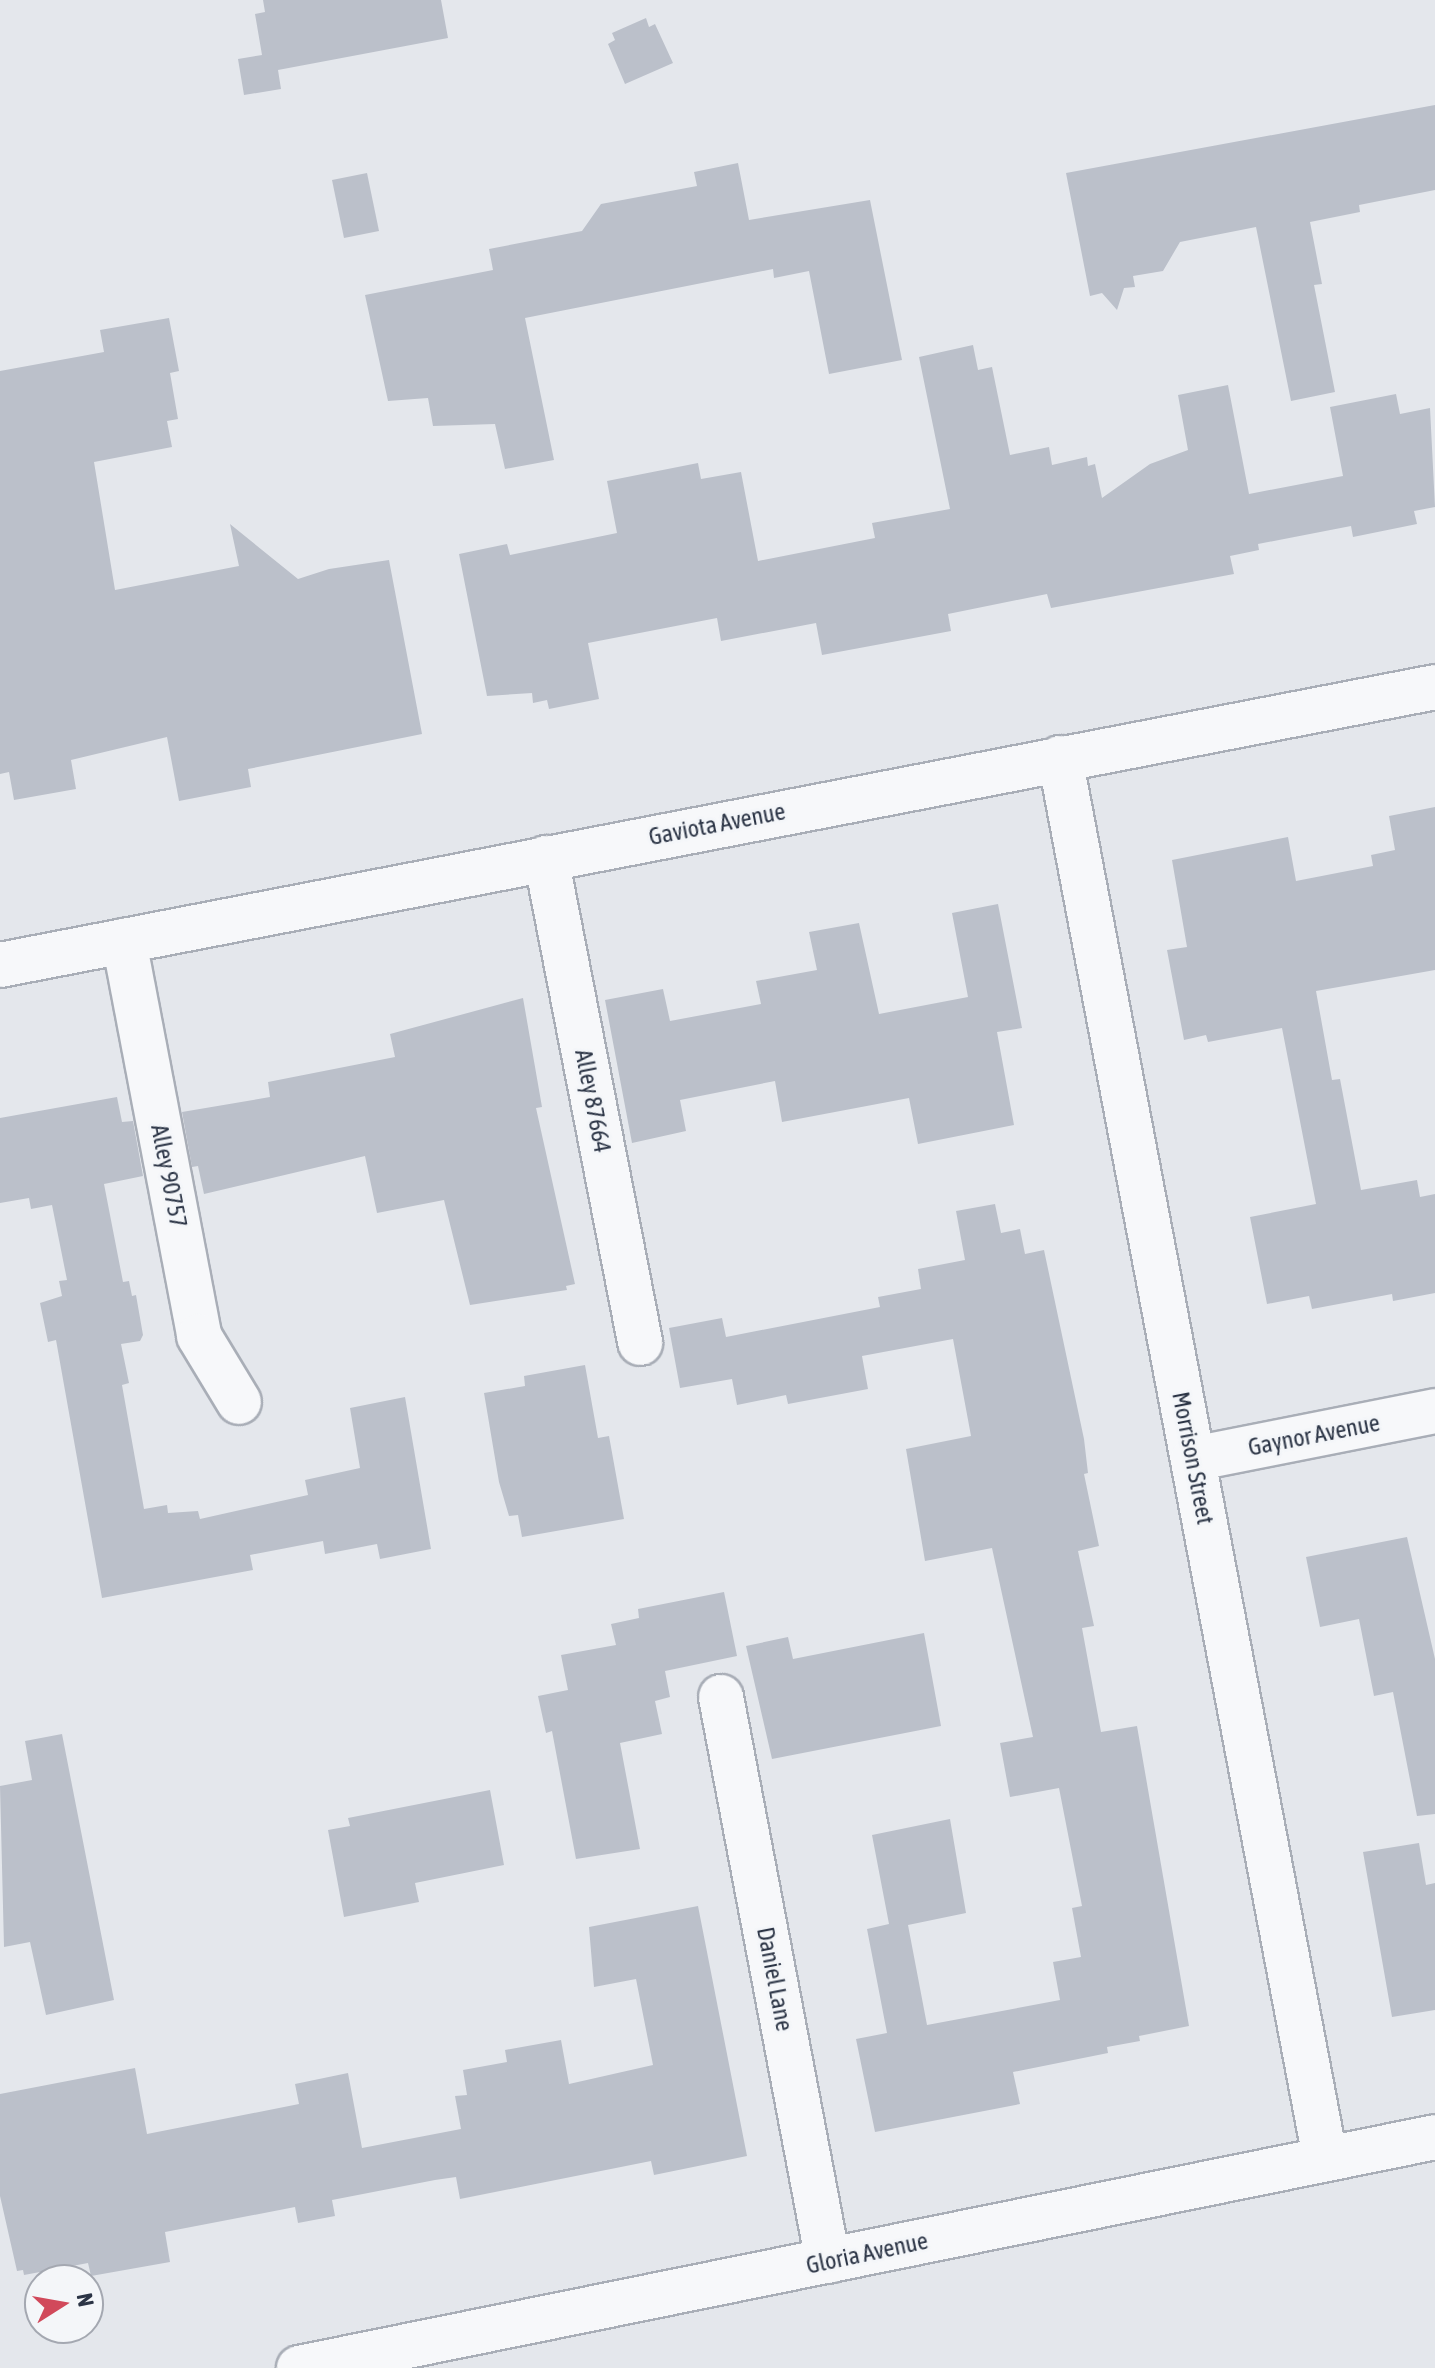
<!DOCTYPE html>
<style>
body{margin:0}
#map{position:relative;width:1435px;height:2368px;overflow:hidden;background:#e4e7ec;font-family:"Asap Condensed",sans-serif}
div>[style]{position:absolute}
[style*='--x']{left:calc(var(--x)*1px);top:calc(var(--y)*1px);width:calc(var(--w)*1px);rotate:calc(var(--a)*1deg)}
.building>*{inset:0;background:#bbc0ca}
.roads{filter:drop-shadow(2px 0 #a9aeb7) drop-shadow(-2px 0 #a9aeb7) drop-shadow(0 2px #a9aeb7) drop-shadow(0 -2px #a9aeb7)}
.minor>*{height:44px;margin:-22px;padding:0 22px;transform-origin:22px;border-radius:22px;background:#f7f8fa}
span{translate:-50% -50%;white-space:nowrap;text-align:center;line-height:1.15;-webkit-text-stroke:6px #f4f6f9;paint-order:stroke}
.street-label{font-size:24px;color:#2b3445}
.north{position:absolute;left:24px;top:2264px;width:80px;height:80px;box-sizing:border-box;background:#f4f6f9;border:2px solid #a4a8b1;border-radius:50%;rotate:79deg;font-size:22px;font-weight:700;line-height:32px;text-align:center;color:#2b3445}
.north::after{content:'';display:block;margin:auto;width:28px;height:36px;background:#d1495b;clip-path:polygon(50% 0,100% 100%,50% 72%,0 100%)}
</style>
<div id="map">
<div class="building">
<i style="clip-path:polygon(263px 0,441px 0,448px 38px,278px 70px,281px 89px,244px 95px,238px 59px,262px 55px,255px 14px,265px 12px)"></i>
<i style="clip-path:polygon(646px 18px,649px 27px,655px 24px,673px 63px,625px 84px,608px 44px,615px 40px,612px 33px)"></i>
<i style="clip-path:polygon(1435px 105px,1435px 190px,1359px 205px,1360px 212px,1310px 222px,1322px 284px,1314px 285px,1335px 392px,1291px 401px,1256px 227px,1180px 242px,1163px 271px,1133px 276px,1135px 287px,1124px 288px,1117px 310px,1102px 293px,1090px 296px,1066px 173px)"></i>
<i style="clip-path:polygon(738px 163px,749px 220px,870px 200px,902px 360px,829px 374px,809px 271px,774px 278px,773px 269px,525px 318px,554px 460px,505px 469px,495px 424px,433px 426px,428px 398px,388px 401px,365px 295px,493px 270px,489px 249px,582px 231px,601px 204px,697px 186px,694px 172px)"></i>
<i style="clip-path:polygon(367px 173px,379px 231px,344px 238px,332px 180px)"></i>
<i style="clip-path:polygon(169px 318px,179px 371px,170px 373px,178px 419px,167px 421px,172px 447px,94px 462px,115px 590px,239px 566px,230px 524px,298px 579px,329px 569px,389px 560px,422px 734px,248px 769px,251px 787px,179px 801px,167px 737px,71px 760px,76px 789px,14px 800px,9px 772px,0 774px,0 371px,104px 352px,100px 330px)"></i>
<i style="clip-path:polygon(973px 345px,978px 370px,992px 367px,1010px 455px,1049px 447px,1052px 465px,1087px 457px,1088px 466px,1095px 464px,1102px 498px,1150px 464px,1188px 450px,1178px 395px,1228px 385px,1249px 494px,1343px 476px,1330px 407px,1396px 394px,1400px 414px,1430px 408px,1435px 507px,1414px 511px,1417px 524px,1353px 537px,1351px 526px,1258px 544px,1259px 550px,1230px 556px,1234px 574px,1051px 608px,1047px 594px,948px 614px,951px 631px,822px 655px,816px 623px,721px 641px,717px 618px,588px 643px,599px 699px,549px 709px,547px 700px,533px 703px,532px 693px,487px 696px,459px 554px,507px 544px,510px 555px,617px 533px,607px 481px,698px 463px,701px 479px,741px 472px,758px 561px,875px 538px,872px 523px,950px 509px,919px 357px)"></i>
<i style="clip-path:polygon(1435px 807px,1435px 970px,1316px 991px,1332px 1080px,1340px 1079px,1361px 1190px,1417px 1180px,1420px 1197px,1435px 1194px,1435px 1293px,1393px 1301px,1392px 1294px,1312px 1309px,1309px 1296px,1267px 1304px,1250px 1217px,1316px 1204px,1282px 1028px,1208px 1042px,1206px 1035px,1184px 1040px,1167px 950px,1187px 947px,1172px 860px,1288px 837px,1296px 881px,1373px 866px,1371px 855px,1395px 850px,1389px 816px)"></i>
<i style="clip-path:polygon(998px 904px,1022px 1028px,997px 1032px,1014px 1125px,918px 1144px,909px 1098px,782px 1122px,775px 1081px,680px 1100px,686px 1131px,632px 1143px,605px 1000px,663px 989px,670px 1021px,761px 1004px,756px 981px,817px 970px,809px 932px,859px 923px,879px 1014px,968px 997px,952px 913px)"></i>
<i style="clip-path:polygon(523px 998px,542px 1107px,536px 1108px,575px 1284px,566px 1286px,567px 1290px,470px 1305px,444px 1200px,377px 1213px,365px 1156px,204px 1194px,198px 1166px,192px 1167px,182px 1112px,270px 1097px,268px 1082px,395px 1057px,390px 1034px)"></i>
<i style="clip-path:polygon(117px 1097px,122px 1122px,133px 1121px,143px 1176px,104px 1184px,123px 1282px,129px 1281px,132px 1296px,136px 1295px,143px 1335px,140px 1341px,121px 1344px,129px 1383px,122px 1385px,144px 1509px,167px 1505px,168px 1513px,198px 1511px,200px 1519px,308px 1495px,305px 1480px,360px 1468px,350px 1408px,405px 1397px,431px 1549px,380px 1559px,377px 1544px,325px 1554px,323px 1541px,250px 1555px,253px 1570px,102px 1598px,56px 1340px,48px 1342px,40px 1303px,62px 1296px,59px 1281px,67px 1280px,52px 1205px,31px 1209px,29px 1198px,0 1203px,0 1118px)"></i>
<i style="clip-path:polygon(995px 1204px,1001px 1233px,1020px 1229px,1025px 1254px,1044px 1250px,1084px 1439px,1088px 1473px,1084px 1474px,1099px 1546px,1078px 1551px,1094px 1626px,1082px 1628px,1101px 1732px,1137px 1726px,1189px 2026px,1139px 2036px,1140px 2041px,1107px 2047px,1108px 2053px,1013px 2072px,1020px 2104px,875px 2132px,856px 2039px,887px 2033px,867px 1929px,889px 1924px,872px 1835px,950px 1819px,966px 1913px,908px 1925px,927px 2025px,1060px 2000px,1053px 1962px,1081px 1957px,1072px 1908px,1082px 1906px,1059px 1788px,1010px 1797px,1000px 1743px,1033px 1737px,992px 1548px,925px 1561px,906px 1449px,971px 1436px,953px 1339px,862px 1356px,868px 1389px,788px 1404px,786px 1395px,737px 1405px,732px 1379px,680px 1388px,669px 1328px,722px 1318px,726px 1337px,880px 1307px,878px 1297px,921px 1289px,918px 1269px,965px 1260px,956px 1211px)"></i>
<i style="clip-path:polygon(585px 1365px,598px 1438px,609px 1436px,624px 1519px,522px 1537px,518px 1515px,509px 1516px,499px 1482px,484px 1393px,525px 1386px,524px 1376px)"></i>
<i style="clip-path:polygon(1407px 1537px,1435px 1659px,1435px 1814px,1417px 1816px,1393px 1692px,1374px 1696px,1359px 1619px,1320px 1627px,1306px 1557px)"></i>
<i style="clip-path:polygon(724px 1592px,737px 1656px,665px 1671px,670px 1697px,655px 1701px,662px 1734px,620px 1743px,640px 1849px,576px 1859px,552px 1731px,546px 1733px,538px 1696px,568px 1690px,561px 1655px,616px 1645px,611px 1624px,639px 1618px,638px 1609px)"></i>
<i style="clip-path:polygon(924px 1633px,941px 1726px,772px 1759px,746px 1646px,788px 1637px,793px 1659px)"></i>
<i style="clip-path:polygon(62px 1734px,114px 2000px,46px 2015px,30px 1942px,4px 1947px,0 1786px,32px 1780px,25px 1741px)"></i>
<i style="clip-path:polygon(490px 1790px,504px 1865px,415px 1883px,419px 1902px,344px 1917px,328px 1830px,350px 1826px,348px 1818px)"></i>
<i style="clip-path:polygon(1419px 1843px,1426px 1885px,1435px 1883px,1435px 2010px,1392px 2017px,1363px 1852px)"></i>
<i style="clip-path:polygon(698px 1906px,747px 2156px,654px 2175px,651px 2161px,460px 2199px,456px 2177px,435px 2180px,332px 2200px,335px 2216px,298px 2223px,295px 2207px,165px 2232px,170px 2262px,91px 2276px,88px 2263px,24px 2275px,23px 2270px,17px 2271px,0 2196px,0 2094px,135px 2068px,147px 2134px,299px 2104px,295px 2084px,348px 2073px,362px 2148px,461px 2129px,455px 2096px,467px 2095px,463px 2070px,507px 2062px,505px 2050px,561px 2040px,569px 2084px,653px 2065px,636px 1979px,594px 1987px,589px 1927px)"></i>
</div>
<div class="roads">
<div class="minor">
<i style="--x:1060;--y:758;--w:1425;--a:79.28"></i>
<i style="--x:546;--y:858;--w:494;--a:79"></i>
<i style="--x:124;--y:941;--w:402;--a:79.2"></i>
<i style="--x:199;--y:1336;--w:77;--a:58.8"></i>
<i style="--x:0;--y:965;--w:1462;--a:-10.96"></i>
<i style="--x:1193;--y:1459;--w:247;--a:-11.2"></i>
<i style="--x:721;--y:1697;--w:574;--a:79.26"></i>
<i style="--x:299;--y:2368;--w:1159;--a:-11.49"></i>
</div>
</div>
<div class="street-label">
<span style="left:717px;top:824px;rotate:-11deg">Gaviota Avenue</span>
<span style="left:593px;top:1101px;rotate:79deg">Alley 87664</span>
<span style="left:169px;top:1176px;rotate:79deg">Alley 90757</span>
<span style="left:1314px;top:1435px;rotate:-11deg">Gaynor Avenue</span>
<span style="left:1193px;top:1458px;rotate:79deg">Morrison Street</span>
<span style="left:775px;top:1979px;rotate:79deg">Daniel Lane</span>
<span style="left:867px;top:2253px;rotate:-12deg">Gloria Avenue</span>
</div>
<div class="north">N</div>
</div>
